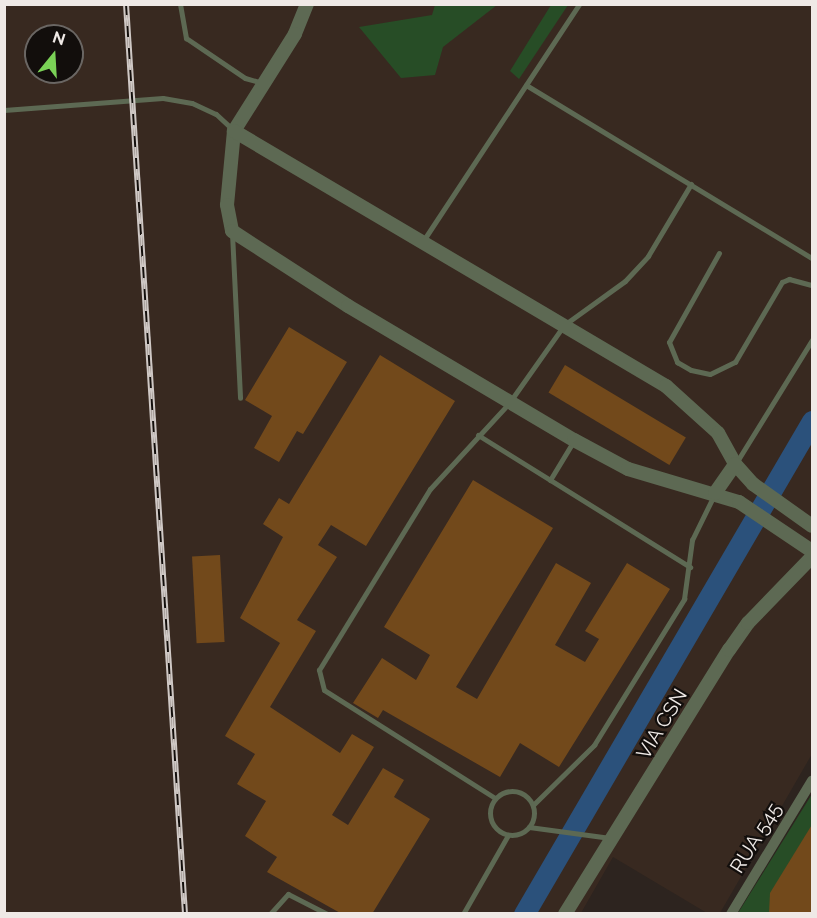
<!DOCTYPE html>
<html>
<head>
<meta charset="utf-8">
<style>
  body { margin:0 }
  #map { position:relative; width:817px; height:918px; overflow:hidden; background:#2d241f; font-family:Raleway,sans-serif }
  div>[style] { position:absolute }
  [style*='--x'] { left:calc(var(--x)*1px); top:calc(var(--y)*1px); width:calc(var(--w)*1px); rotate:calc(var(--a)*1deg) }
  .built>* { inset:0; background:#382920 }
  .green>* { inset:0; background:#274d26 }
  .river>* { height:21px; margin:-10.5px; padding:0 10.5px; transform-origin:10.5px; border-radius:10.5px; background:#2b517b }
  .building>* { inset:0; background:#72491b; transform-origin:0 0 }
  .service>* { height:5px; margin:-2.5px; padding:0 2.5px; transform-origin:2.5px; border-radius:2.5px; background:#5d6953 }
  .service>.ring { margin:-2.5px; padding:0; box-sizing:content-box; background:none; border:5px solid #5d6953; border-radius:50% }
  .minor>* { height:10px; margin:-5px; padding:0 5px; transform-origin:5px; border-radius:5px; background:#5d6953 }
  .tertiary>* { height:14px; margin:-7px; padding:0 7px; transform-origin:7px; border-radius:7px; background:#5d6953 }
  .rail>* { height:6px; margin-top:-3px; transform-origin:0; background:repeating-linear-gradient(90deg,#120e0c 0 11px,#cfc8c5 0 22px); box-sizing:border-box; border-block:2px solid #cfc8c5 }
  span { translate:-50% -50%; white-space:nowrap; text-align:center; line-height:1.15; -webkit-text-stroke:4.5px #120e0c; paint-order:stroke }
  .street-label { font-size:20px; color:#efe9e6 }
  .frame { position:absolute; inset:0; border:6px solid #efe9e6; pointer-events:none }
  .north { position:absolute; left:24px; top:24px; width:60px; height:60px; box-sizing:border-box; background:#120e0c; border:2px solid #6a6663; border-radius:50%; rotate:18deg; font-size:16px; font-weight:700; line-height:24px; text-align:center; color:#efe9e6 }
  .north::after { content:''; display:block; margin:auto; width:21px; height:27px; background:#7ad156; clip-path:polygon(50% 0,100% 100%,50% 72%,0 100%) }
</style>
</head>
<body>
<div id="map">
  <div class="built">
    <i style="clip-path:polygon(evenodd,5px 5px,812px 5px,812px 754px,720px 913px,707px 913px,613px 857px,581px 913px,5px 914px,5px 5px,36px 36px,72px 36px,72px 72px,36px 72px,36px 36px)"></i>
  </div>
  <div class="green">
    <i style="clip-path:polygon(435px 5px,497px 5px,443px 47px,435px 75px,401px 78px,359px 27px,432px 15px)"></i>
    <i style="clip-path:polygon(551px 5px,568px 5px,519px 79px,510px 71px)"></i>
    <i style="clip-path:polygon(812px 794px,812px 913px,738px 913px)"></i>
  </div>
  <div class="river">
    <i style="--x:524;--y:914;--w:571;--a:-59.71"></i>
  </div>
  <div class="building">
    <i style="clip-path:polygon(289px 327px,347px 362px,303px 434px,297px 431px,279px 462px,254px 448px,272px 416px,245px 400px)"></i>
    <i style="clip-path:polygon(380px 355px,455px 401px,366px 546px,331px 525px,318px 545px,337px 557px,297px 620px,316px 631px,270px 707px,340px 753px,352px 734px,374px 747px,332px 815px,348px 825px,383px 768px,404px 780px,394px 797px,430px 819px,372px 914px,342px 914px,267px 872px,277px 857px,245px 836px,266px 801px,237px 784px,255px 754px,225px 736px,280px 643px,240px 618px,283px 537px,263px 524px,279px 498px,289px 504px)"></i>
    <i style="left:565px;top:365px;width:141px;height:32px;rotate:31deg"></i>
    <i style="clip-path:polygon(473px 480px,553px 528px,456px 687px,477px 699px,556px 563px,591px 583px,555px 645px,585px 662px,599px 639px,585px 631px,627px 563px,670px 589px,559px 767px,520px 743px,500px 777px,383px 710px,378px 718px,353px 703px,382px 658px,416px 680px,430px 655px,384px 627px)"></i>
    <i style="left:220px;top:555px;width:87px;height:28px;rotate:87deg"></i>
    <i style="clip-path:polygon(813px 823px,813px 914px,769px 914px,770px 893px)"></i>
  </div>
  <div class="service">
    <i style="--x:180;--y:4;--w:35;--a:80"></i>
    <i style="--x:186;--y:38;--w:71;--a:34.1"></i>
    <i style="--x:245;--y:78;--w:18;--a:16"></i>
    <i style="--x:526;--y:85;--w:334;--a:31.2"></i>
    <i style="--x:4;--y:110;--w:159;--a:-4.3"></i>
    <i style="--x:163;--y:98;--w:29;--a:10"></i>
    <i style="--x:192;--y:103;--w:26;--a:25"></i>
    <i style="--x:216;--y:114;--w:23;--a:43"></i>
    <i style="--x:232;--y:233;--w:165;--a:87.2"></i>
    <i style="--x:423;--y:241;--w:284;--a:-56.6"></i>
    <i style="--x:719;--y:253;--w:102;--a:119.3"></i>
    <i style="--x:669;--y:342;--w:22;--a:68"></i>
    <i style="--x:677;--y:362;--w:16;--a:30"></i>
    <i style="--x:691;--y:370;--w:19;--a:12"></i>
    <i style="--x:710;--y:374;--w:28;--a:-26"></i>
    <i style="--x:735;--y:362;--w:93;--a:-59.6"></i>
    <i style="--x:782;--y:282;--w:8;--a:-23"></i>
    <i style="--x:789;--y:279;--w:24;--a:15"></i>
    <i style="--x:478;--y:435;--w:250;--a:31.9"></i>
    <i style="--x:736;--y:463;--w:145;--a:-58.3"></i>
    <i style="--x:550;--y:480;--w:44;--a:-58.8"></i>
    <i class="ring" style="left:490px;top:791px;width:39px;height:39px"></i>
    <i style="--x:495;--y:798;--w:202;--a:-147.7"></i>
    <i style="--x:324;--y:690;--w:21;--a:-104"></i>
    <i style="--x:319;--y:670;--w:212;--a:-58.5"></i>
    <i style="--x:430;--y:489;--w:117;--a:-47.4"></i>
    <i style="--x:509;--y:403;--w:95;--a:-54.8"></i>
    <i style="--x:564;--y:325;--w:75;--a:-35.8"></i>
    <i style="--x:625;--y:281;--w:34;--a:-47"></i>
    <i style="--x:648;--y:256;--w:84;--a:-59.2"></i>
    <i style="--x:533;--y:805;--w:86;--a:-44.5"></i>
    <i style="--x:594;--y:745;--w:172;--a:-58.3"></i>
    <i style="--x:684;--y:599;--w:60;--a:-82.3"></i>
    <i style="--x:692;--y:540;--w:50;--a:-63.9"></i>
    <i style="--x:529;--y:827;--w:82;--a:7.7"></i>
    <i style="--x:270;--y:914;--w:27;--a:-48"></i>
    <i style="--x:288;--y:894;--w:44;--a:27.1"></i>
    <i style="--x:463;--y:914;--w:91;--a:-60.3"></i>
  </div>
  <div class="minor">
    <i style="--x:731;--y:914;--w:156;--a:-58.7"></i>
  </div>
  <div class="tertiary">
    <i style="--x:307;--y:4;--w:32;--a:112"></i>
    <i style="--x:295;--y:34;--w:115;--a:122.2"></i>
    <i style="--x:234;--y:131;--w:74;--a:95.4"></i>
    <i style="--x:227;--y:205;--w:26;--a:79"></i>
    <i style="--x:232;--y:231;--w:138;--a:32.9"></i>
    <i style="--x:348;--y:306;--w:263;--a:30.7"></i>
    <i style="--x:574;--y:440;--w:61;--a:28.2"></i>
    <i style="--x:628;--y:469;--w:116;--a:16.6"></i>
    <i style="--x:739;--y:502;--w:88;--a:33.9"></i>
    <i style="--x:234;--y:131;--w:502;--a:30.55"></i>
    <i style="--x:666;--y:386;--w:70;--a:42.1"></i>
    <i style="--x:718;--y:433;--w:35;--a:61"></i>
    <i style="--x:735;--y:464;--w:27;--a:48"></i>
    <i style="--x:753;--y:484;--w:72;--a:35.4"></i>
    <i style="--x:715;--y:493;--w:35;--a:-55"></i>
    <i style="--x:565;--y:914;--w:311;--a:-58.2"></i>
    <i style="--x:729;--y:650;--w:33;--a:-55"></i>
    <i style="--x:748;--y:623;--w:92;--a:-45.9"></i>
  </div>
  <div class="rail">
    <i style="--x:126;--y:4;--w:912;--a:86.29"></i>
  </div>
  <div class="street-label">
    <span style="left:662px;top:724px;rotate:-59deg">VIA CSN</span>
    <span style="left:756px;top:838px;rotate:-58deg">RUA 545</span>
  </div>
  <div class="frame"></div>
  <div class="north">N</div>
</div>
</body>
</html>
